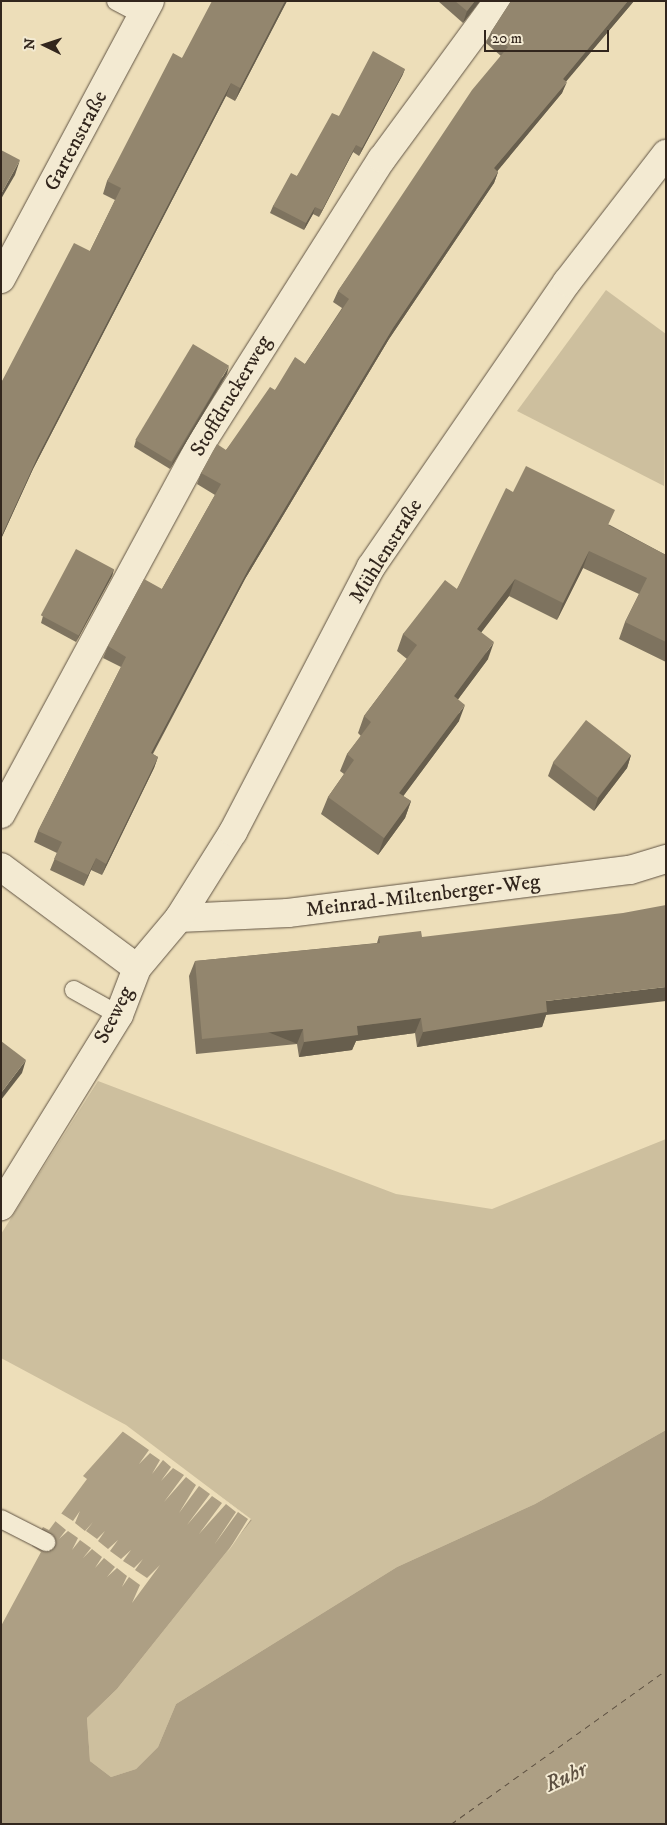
<!DOCTYPE html>
<html>
<head>
<meta charset="utf-8">
<style>
  body { margin:0 }
  #map { position:relative; width:667px; height:1825px; overflow:hidden; background:#eddeb9; font-family:"IM FELL DW Pica",serif }
  div>[style] { position:absolute }
  [style*='--x'] { left:calc(var(--x)*1px); top:calc(var(--y)*1px); width:calc(var(--w)*1px); rotate:calc(var(--a)*1deg) }
  .green>* { inset:0; background:#cdbf9e }
  .water>* { inset:0; background:#ad9f84 }
  .pier>* { inset:0; background:#eddeb9 }
  .ferry>* { height:1px; margin-top:-0.5px; transform-origin:0; background:repeating-linear-gradient(90deg,#5d5041 0 6px,transparent 0 11px) }
  .roads { filter:drop-shadow(0 0 1px #615444) drop-shadow(0 0 1px #615444) }
  .lane>* { height:18px; margin:-9px; padding:0 9px; transform-origin:9px; border-radius:9px; background:#f3ead2 }
  .street>* { height:28px; margin:-14px; padding:0 14px; transform-origin:14px; border-radius:14px; background:#f3ead2 }
  .wall>* { inset:0; background:#7e735f }
  .shaded-wall>* { inset:0; background:#675e4d; transform-origin:0 0 }
  .building>* { inset:0; background:#93866e; transform-origin:0 0 }
  span { translate:-50% -50%; white-space:nowrap; text-align:center; line-height:1.15; -webkit-text-stroke:4px #f3ead2; paint-order:stroke }
  .street-label { font-size:21px; color:#32261d }
  .water-label { font-size:22px; color:#5d5041; font-style:italic }
  .frame { position:absolute; inset:0; border:2px solid #32261d; pointer-events:none }
  .north { position:absolute; left:20px; top:20px; width:50px; height:50px; -webkit-text-stroke:4px #f3ead2; paint-order:stroke; rotate:274deg; font-size:14px; font-weight:700; line-height:20px; text-align:center; color:#32261d }
  .north::after { content:''; display:block; margin:auto; width:18px; height:22px; background:#32261d; clip-path:polygon(50% 0,100% 100%,50% 72%,0 100%) }
  .scale { position:absolute; left:484px; top:30px; width:125px; height:22px; box-sizing:border-box; border:2px solid #32261d; border-top:0; padding-left:6px; font-size:15px; line-height:18px; white-space:nowrap; color:#32261d; -webkit-text-stroke:4px #f3ead2; paint-order:stroke }
</style>
</head>
<body>
<div id="map">
  <div class="green">
    <i style="clip-path:polygon(606px 290px,666px 334px,664px 486px,517px 411px)"></i>
    <i style="clip-path:polygon(98px 1081px,396px 1194px,492px 1209px,666px 1139px,666px 1430px,535px 1504px,397px 1567px,176px 1704px,158px 1747px,136px 1769px,111px 1777px,90px 1761px,87px 1718px,117px 1689px,252px 1520px,126px 1425px,1px 1358px,1px 1234px)"></i>
  </div>
  <div class="water">
    <i style="clip-path:polygon(125px 1429px,252px 1520px,117px 1689px,87px 1718px,90px 1761px,111px 1777px,136px 1769px,158px 1747px,176px 1704px,397px 1567px,535px 1504px,666px 1430px,666px 1824px,1px 1824px,1px 1626px,41px 1552px,32px 1546px,43px 1527px,49px 1530px,87px 1479px,83px 1476px)"></i>
  </div>
  <div class="pier">
    <i style="clip-path:polygon(125px 1427px,251px 1519px,227px 1553px,248px 1519px,238px 1512px,214px 1545px,236px 1512px,226px 1504px,199px 1534px,222px 1503px,212px 1496px,187px 1525px,210px 1494px,199px 1486px,179px 1513px,196px 1485px,186px 1477px,164px 1502px,184px 1475px,173px 1468px,161px 1481px,171px 1467px,163px 1460px,152px 1474px,160px 1460px,150px 1453px,139px 1464px,149px 1450px,122px 1431px)"></i>
    <i style="clip-path:polygon(80px 1511px,75px 1523px,85px 1531px,93px 1522px,86px 1531px,97px 1539px,105px 1531px,98px 1541px,108px 1549px,118px 1540px,110px 1551px,121px 1559px,131px 1550px,123px 1561px,134px 1568px,143px 1559px,135px 1570px,147px 1578px,160px 1565px,132px 1603px,140px 1585px,129px 1577px,122px 1587px,127px 1576px,117px 1568px,107px 1577px,115px 1567px,104px 1558px,95px 1568px,102px 1557px,92px 1549px,83px 1558px,91px 1548px,80px 1540px,72px 1550px,78px 1538px,68px 1531px,59px 1539px,66px 1530px,54px 1520px,59px 1512px,73px 1521px)"></i>
  </div>
  <div class="ferry">
    <i style="--x:451;--y:1824;--w:264;--a:-35.6"></i>
  </div>
  <div class="roads">
    <div class="lane">
      <i style="--x:116;--y:1;--w:30;--a:28"></i>
      <i style="--x:74;--y:990;--w:51;--a:29.1"></i>
      <i style="--x:1;--y:1519;--w:51;--a:27.1"></i>
    </div>
    <div class="street">
      <i style="--x:1;--y:279;--w:315;--a:-61.8"></i>
      <i style="--x:1;--y:814;--w:426;--a:-61.6"></i>
      <i style="--x:204;--y:439;--w:332;--a:-57.6"></i>
      <i style="--x:382;--y:159;--w:196;--a:-53.7"></i>
      <i style="--x:1;--y:867;--w:169;--a:36.6"></i>
      <i style="--x:137;--y:968;--w:50;--a:111"></i>
      <i style="--x:119;--y:1015;--w:225;--a:121.7"></i>
      <i style="--x:179;--y:918;--w:109;--a:-2.6"></i>
      <i style="--x:288;--y:913;--w:345;--a:-7.2"></i>
      <i style="--x:630;--y:870;--w:38;--a:-17"></i>
      <i style="--x:137;--y:968;--w:65;--a:-50"></i>
      <i style="--x:179;--y:918;--w:102;--a:-57.9"></i>
      <i style="--x:233;--y:832;--w:299;--a:-62.5"></i>
      <i style="--x:371;--y:567;--w:346;--a:-55.5"></i>
      <i style="--x:567;--y:282;--w:162;--a:-52.3"></i>
    </div>
  </div>
  <div class="wall">
    <i style="clip-path:polygon(287px 1px,235px 101px,226px 96px,33px 469px,1px 539px,1px 383px,90px 251px,115px 200px,103px 194px,107px 181px,182px 58px)"></i>
    <i style="clip-path:polygon(438px 1px,480px 1px,463px 23px)"></i>
    <i style="clip-path:polygon(511px 1px,634px 1px,566px 81px,562px 93px,497px 171px,498px 172px,494px 183px,389px 339px,245px 579px,153px 754px,158px 757px,154px 768px,102px 875px,91px 870px,84px 886px,50px 870px,57px 853px,34px 842px,38px 831px,121px 667px,103px 658px,108px 646px,162px 589px,215px 495px,197px 484px,201px 473px,226px 450px,275px 390px,305px 364px,342px 308px,333px 302px,338px 291px,501px 56px,486px 43px,491px 32px)"></i>
    <i style="clip-path:polygon(405px 69px,402px 76px,359px 156px,353px 152px,319px 217px,313px 214px,304px 230px,270px 213px,273px 206px,297px 176px,339px 116px)"></i>
    <i style="clip-path:polygon(227px 374px,170px 469px,134px 447px,136px 440px)"></i>
    <i style="clip-path:polygon(513px 492px,610px 525px,666px 555px,666px 662px,619px 639px,625px 622px,639px 594px,583px 568px,557px 620px,509px 596px,481px 632px,488px 659px,458px 699px,459px 721px,403px 796px,411px 801px,405px 818px,378px 855px,321px 814px,328px 797px,344px 774px,340px 771px,347px 754px,361px 736px,358px 733px,364px 716px,407px 659px,397px 651px,403px 634px,457px 589px)"></i>
    <i style="clip-path:polygon(114px 569px,112px 576px,76px 642px,41px 623px,43px 616px)"></i>
    <i style="clip-path:polygon(631px 755px,627px 768px,594px 811px,548px 776px,553px 763px)"></i>
    <i style="clip-path:polygon(379px 936px,422px 937px,546px 1015px,542px 1027px,417px 1047px,415px 1033px,356px 1041px,352px 1050px,299px 1057px,297px 1044px,196px 1054px,189px 976px,195px 961px,377px 943px)"></i>
  </div>
  <div class="shaded-wall">
    <i style="clip-path:polygon(285px 1px,287px 1px,235px 101px,240px 88px)"></i>
    <i style="clip-path:polygon(475px 1px,480px 1px,463px 23px,467px 11px)"></i>
    <i style="clip-path:polygon(628px 1px,634px 1px,559px 90px,563px 79px)"></i>
    <i style="clip-path:polygon(405px 69px,402px 76px,359px 156px,362px 148px)"></i>
    <i style="clip-path:polygon(567px 82px,562px 93px,490px 180px,494px 168px)"></i>
    <i style="clip-path:polygon(231px 83px,226px 96px,33px 469px,1px 539px,1px 537px,38px 456px)"></i>
    <i style="clip-path:polygon(356px 145px,353px 152px,319px 217px,322px 210px)"></i>
    <i style="clip-path:polygon(20px 160px,15px 175px,1px 199px,1px 194px)"></i>
    <i style="clip-path:polygon(498px 172px,494px 183px,389px 339px,245px 579px,147px 764px,151px 753px,249px 568px,393px 328px)"></i>
    <i style="clip-path:polygon(315px 207px,313px 214px,304px 230px,306px 223px)"></i>
    <i style="clip-path:polygon(229px 366px,227px 374px,170px 469px,173px 462px)"></i>
    <i style="clip-path:polygon(589px 551px,583px 568px,557px 620px,563px 603px)"></i>
    <i style="clip-path:polygon(114px 569px,112px 576px,76px 642px,79px 635px)"></i>
    <i style="clip-path:polygon(515px 579px,509px 596px,471px 646px,477px 629px)"></i>
    <i style="clip-path:polygon(494px 642px,488px 659px,448px 713px,454px 696px)"></i>
    <i style="clip-path:polygon(465px 705px,459px 721px,393px 810px,399px 793px)"></i>
    <i style="clip-path:polygon(631px 755px,627px 768px,594px 811px,598px 798px)"></i>
    <i style="clip-path:polygon(158px 757px,154px 768px,102px 875px,106px 864px)"></i>
    <i style="clip-path:polygon(411px 801px,405px 818px,378px 855px,384px 838px)"></i>
    <i style="clip-path:polygon(96px 858px,91px 870px,84px 886px,88px 875px)"></i>
    <i style="clip-path:polygon(666px 987px,666px 1001px,546px 1015px,542px 1027px,417px 1047px,423px 1032px,546px 1001px)"></i>
    <i style="clip-path:polygon(421px 1018px,415px 1033px,356px 1041px,352px 1050px,299px 1057px,304px 1042px,357px 1026px)"></i>
    <i style="left:303px;top:1029px;width:16px;height:101px;rotate:112deg"></i>
    <i style="clip-path:polygon(26px 1060px,22px 1073px,1px 1100px,1px 1093px)"></i>
  </div>
  <div class="building">
    <i style="clip-path:polygon(212px 1px,285px 1px,240px 88px,231px 83px,38px 456px,1px 537px,1px 383px,74px 243px,90px 251px,121px 188px,107px 181px,173px 53px,182px 58px)"></i>
    <i style="clip-path:polygon(455px 1px,475px 1px,467px 11px)"></i>
    <i style="clip-path:polygon(511px 1px,628px 1px,563px 79px,567px 82px,494px 168px,498px 172px,393px 328px,249px 568px,151px 753px,158px 757px,106px 864px,96px 858px,88px 875px,54px 859px,62px 842px,38px 831px,126px 657px,108px 646px,144px 579px,162px 589px,221px 484px,201px 473px,217px 444px,226px 450px,270px 387px,275px 390px,295px 357px,305px 364px,349px 299px,338px 291px,472px 90px,508px 47px,491px 32px)"></i>
    <i style="clip-path:polygon(373px 51px,405px 69px,362px 148px,356px 145px,322px 210px,315px 207px,306px 223px,273px 206px,291px 173px,297px 176px,332px 113px,339px 116px)"></i>
    <i style="clip-path:polygon(1px 150px,20px 160px,1px 194px)"></i>
    <i style="left:193px;top:344px;width:42px;height:112px;rotate:31deg"></i>
    <i style="clip-path:polygon(526px 466px,615px 510px,608px 525px,666px 555px,666px 642px,625px 622px,647px 578px,589px 551px,563px 603px,515px 579px,477px 629px,494px 642px,454px 696px,465px 705px,399px 793px,411px 801px,384px 838px,328px 797px,354px 760px,347px 754px,371px 722px,364px 716px,417px 645px,403px 634px,445px 580px,457px 589px,506px 488px,513px 492px)"></i>
    <i style="left:76px;top:549px;width:43px;height:75px;rotate:28deg"></i>
    <i style="left:586px;top:720px;width:57px;height:54px;rotate:38deg"></i>
    <i style="clip-path:polygon(666px 905px,666px 987px,546px 1001px,547px 1012px,423px 1032px,421px 1018px,357px 1026px,358px 1035px,304px 1042px,303px 1029px,202px 1039px,195px 961px,380px 943px,379px 936px,421px 931px,422px 937px,623px 913px)"></i>
    <i style="clip-path:polygon(1px 1041px,26px 1060px,1px 1093px)"></i>
  </div>
  <div class="street-label">
    <span style="left:76px;top:141px;rotate:-62deg">Gartenstraße</span>
    <span style="left:231px;top:396px;rotate:-59deg">Stoffdruckerweg</span>
    <span style="left:386px;top:551px;rotate:-58deg">Mühlenstraße</span>
    <span style="left:423px;top:896px;rotate:-7deg">Meinrad-Miltenberger-Weg</span>
    <span style="left:114px;top:1015px;rotate:-63deg">Seeweg</span>
  </div>
  <div class="water-label">
    <span style="left:566px;top:1777px;rotate:-25deg">Ruhr</span>
  </div>
  <div class="frame"></div>
  <div class="north">N</div>
  <div class="scale">20 m</div>
</div>
</body>
</html>
